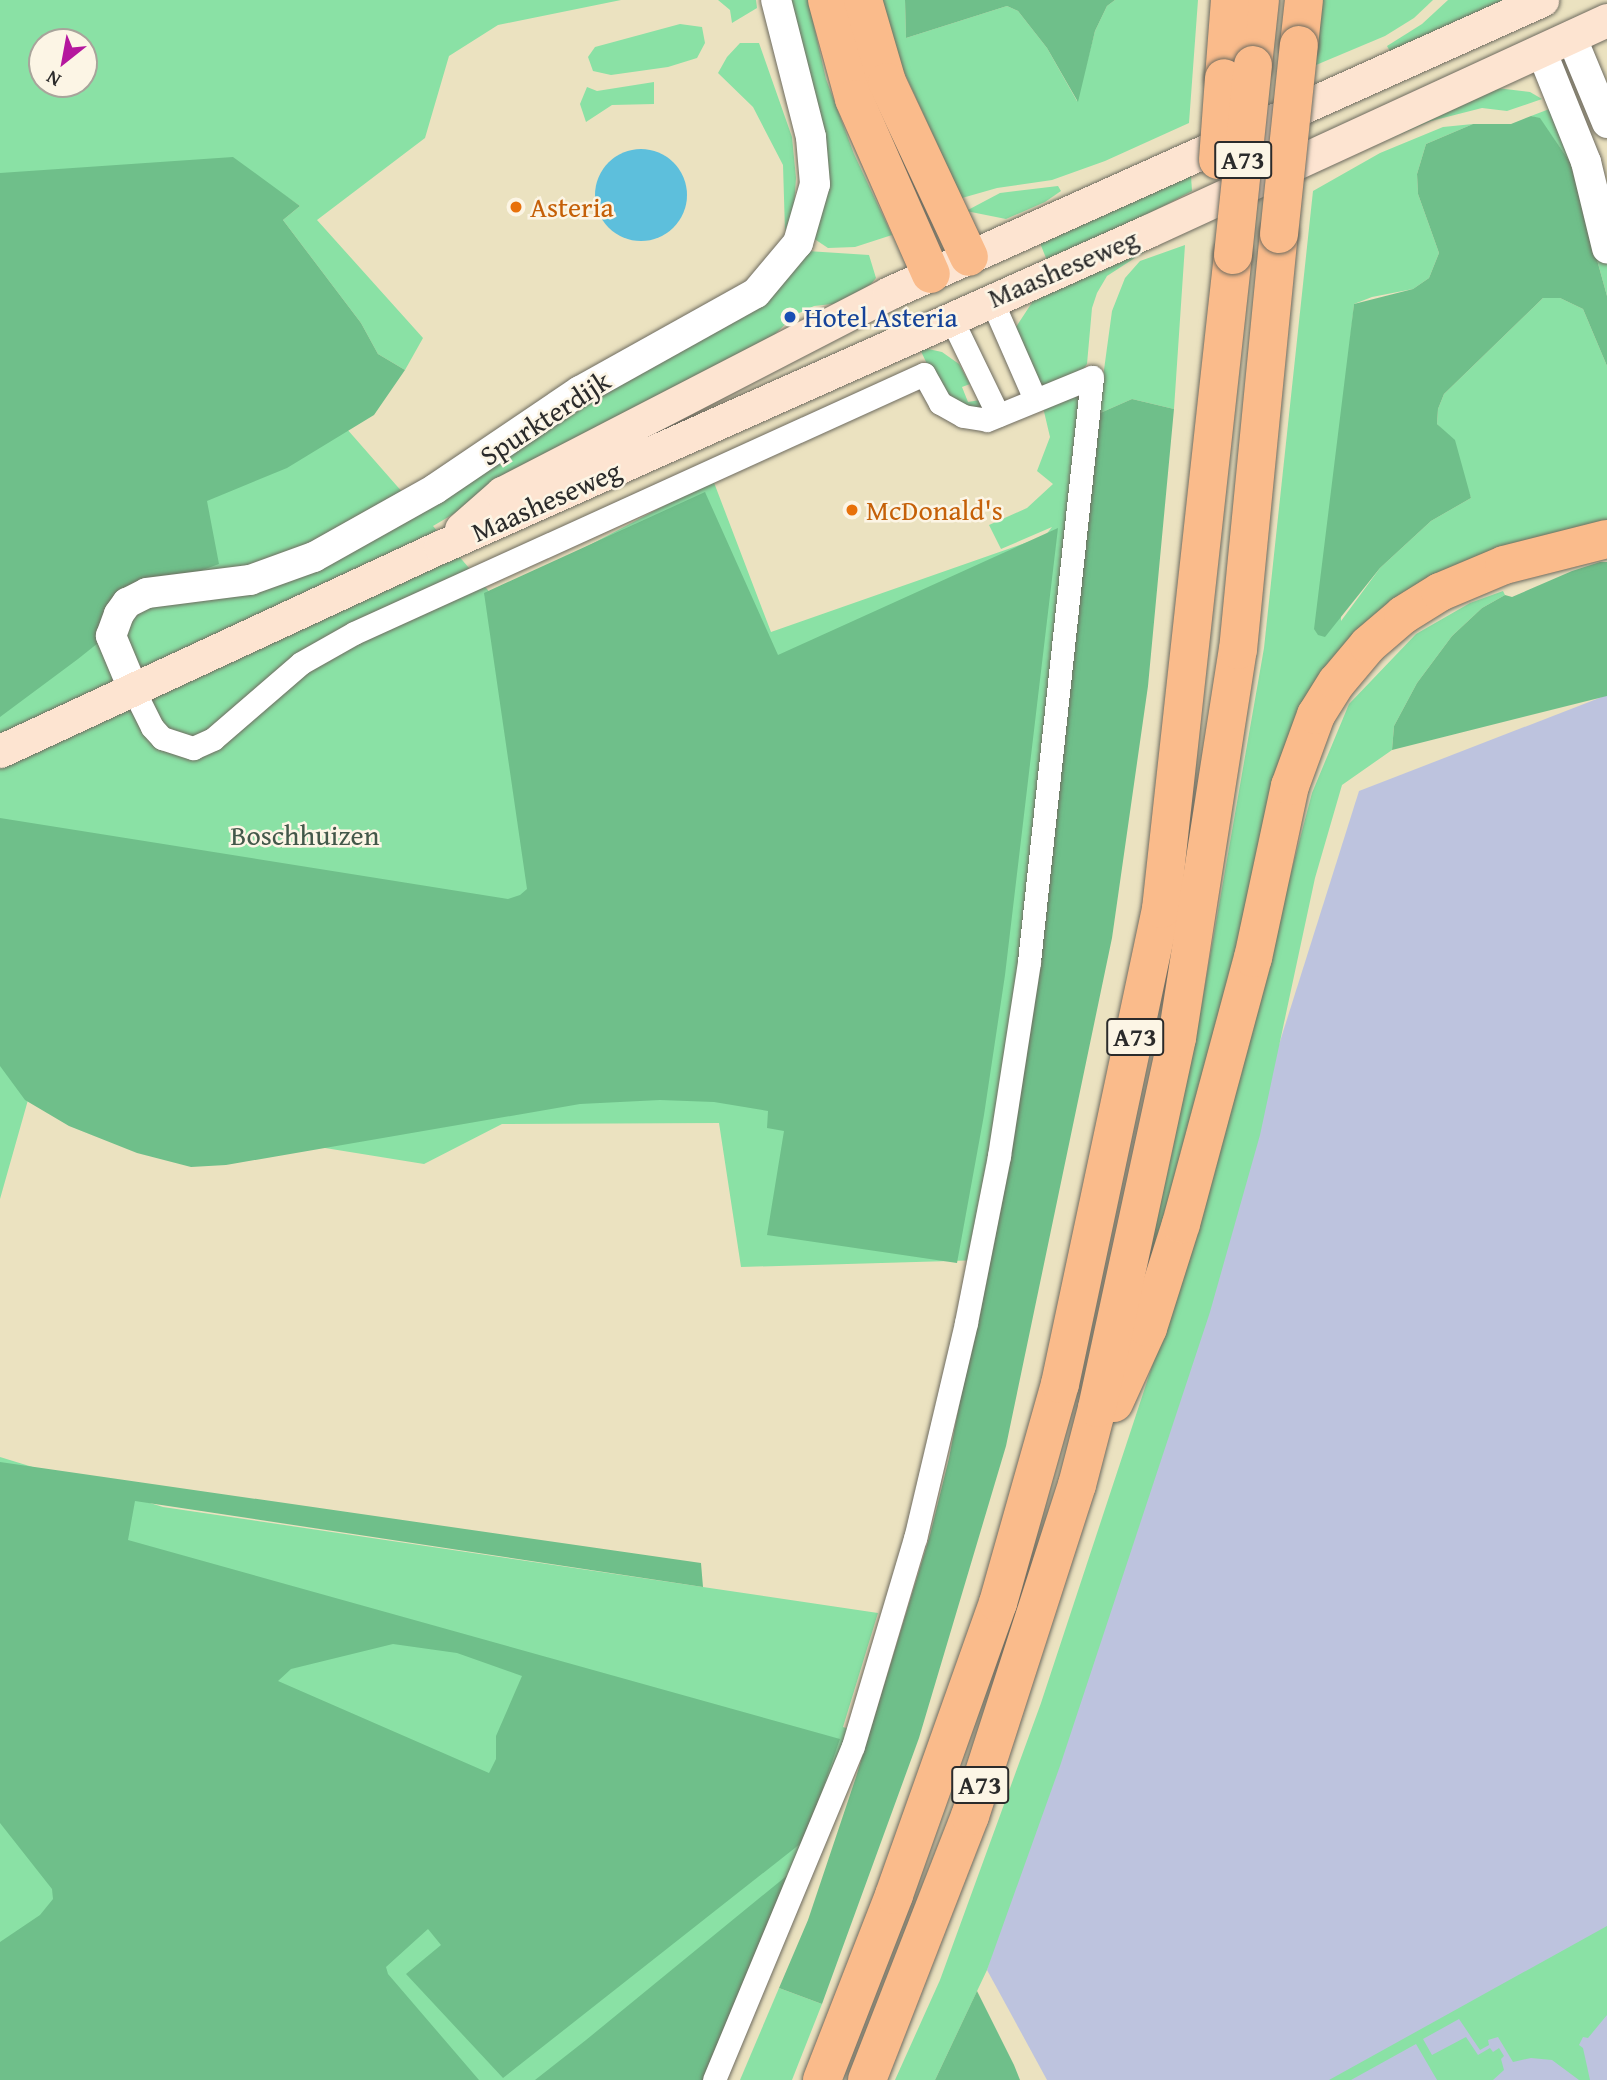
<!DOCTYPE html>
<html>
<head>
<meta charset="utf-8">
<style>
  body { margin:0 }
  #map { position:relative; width:1607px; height:2080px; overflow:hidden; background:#ebe2c0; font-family:"Gentium Book Plus",serif }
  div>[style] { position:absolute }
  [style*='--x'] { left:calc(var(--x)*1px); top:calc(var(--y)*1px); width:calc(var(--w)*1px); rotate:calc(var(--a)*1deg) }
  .industrial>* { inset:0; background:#bdc3de }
  .green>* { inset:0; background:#8ae1a5 }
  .forest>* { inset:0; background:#6fbf8a }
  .water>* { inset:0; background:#5dbfdc }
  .round { border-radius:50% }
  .roads { filter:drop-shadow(0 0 2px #6e6b5f) drop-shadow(0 0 2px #6e6b5f) }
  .minor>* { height:23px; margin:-11.5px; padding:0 11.5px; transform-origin:11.5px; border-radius:11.5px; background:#fff }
  .tertiary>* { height:30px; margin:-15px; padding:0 15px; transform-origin:15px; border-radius:15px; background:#fff }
  .secondary>* { height:33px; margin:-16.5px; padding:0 16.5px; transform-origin:16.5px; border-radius:16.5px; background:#fde4d1 }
  .motorway>* { height:38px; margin:-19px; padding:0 19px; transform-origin:19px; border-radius:19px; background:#fabb8b }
  .bridges { filter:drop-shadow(0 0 2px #6e6b5f) drop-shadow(0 0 2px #6e6b5f) }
  .motorway-bridge>* { height:38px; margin:-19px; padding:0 19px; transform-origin:19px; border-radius:19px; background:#fabb8b }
  .dots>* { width:19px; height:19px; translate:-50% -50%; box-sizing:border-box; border:4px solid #fcf5e5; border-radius:50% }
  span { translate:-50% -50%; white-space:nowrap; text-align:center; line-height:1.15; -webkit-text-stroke:5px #fcf5e5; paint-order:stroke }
  .shield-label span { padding:2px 5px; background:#fcf5e5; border:2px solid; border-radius:5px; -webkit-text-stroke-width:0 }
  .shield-label { font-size:26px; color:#2b2b2b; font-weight:700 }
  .food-label { font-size:28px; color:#c56008 }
  .left { translate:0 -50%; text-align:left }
  .street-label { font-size:28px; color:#2b2b2b }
  .transit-label { font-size:28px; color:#164399 }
  .park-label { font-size:28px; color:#43584a }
  .north { position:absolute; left:28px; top:28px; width:70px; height:70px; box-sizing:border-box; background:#fcf5e5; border:2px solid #a8a49b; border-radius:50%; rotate:211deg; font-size:19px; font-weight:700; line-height:28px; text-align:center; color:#2b2b2b }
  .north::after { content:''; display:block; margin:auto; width:24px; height:32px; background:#b5179e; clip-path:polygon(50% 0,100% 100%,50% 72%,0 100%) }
</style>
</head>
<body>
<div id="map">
  <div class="industrial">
    <i style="clip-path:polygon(1607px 695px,1607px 2080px,1047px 2080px,987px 1970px,1359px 791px)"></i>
  </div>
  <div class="green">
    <i style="clip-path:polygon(evenodd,0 0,621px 0,498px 25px,449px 56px,425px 138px,317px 220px,423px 338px,405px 370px,378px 354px,361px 323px,283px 220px,300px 206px,261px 179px,332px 412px,418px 510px,682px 347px,807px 251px,869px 255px,876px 278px,871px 284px,841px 303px,814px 306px,795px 315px,774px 335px,573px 444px,433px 526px,493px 596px,713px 480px,771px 632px,1045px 536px,1052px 527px,1001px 549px,989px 525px,1027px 508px,1053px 484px,1037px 471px,1050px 437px,1042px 403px,1073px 393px,1079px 396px,1018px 1259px,741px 1267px,719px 1123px,502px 1124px,424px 1164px,28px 1100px,0 1199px,0 0,42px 42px,84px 42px,84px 84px,42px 84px,42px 42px)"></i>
    <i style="clip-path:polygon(718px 0,756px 0,757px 8px,732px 23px,730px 10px)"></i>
    <i style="clip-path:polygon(786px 0,808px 0,826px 79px,854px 154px,892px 235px,855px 247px,828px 248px,813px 238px)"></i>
    <i style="clip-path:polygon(881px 0,905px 0,906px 38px,1007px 6px,1018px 11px,1047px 48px,1077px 101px,1095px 31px,1107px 6px,1115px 0,1198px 0,1189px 123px,1105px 161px,1052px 180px,997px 188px,962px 198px,901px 65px)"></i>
    <i style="clip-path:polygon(1321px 0,1433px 0,1414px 18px,1385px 36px,1316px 65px)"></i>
    <i style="clip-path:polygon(1448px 0,1525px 0,1391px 53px,1387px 46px,1422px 24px)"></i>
    <i style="clip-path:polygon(680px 24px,702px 27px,705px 43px,697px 58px,668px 67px,611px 75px,593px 71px,588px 57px,595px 47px)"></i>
    <i style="clip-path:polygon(740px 43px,759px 43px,792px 137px,796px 178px,794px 207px,785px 231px,783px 165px,753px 107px,718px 73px,727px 57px)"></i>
    <i style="clip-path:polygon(654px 82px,654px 104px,612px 105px,586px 122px,580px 104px,587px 87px,597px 91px)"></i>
    <i style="clip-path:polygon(1497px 88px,1530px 92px,1542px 99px,1507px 111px,1482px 108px,1431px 121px,1318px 170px)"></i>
    <i style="clip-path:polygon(1552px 108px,1607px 243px,1607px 296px,1570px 162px,1540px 119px,1531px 116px)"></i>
    <i style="clip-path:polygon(1473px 124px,1426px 144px,1417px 174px,1418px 194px,1439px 253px,1429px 278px,1413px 289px,1372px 297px,1354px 304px,1344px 400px,1341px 621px,1380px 568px,1431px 521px,1471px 498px,1447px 435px,1437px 424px,1438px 409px,1444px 394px,1543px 298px,1560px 298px,1583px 309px,1607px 366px,1607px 533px,1347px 653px,1123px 1369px,1172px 1152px,1201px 1008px,1264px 648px,1313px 191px,1380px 153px,1443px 127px)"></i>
    <i style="clip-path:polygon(1191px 176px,1192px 191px,1088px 246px,1048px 263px,1040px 243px)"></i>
    <i style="clip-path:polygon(1058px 186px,1061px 191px,1045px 202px,1006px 219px,966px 211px,1000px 193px)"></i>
    <i style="clip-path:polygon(1161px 241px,1107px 276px,1097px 293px,1092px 308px,1087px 364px,1079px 375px,1038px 391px,1018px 341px,1016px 327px,1033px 301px)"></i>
    <i style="clip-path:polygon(1185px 245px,1174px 409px,1132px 399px,1098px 414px,1112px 311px,1125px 278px,1140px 261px)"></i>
    <i style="clip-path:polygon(919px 347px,942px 352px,959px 364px,970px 384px,962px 387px,968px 402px,980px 400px,984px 413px,954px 403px,934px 379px)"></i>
    <i style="clip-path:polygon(1503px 591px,1505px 595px,1482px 608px,1452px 636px,1417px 683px,1394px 726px,1392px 750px,1342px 785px,1315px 878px,1260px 1135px,1210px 1312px,1060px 1766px,987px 1970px,935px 2080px,895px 2080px,940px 1980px,1041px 1703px,1197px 1230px,1312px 793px,1349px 704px,1416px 634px,1470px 603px)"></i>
    <i style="clip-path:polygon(0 1457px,163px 1507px,878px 1613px,843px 1727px,867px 1735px,720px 2080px,0 2080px)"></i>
    <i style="clip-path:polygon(1607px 1926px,1607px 2015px,1588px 2038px,1583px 2037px,1579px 2045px,1583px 2048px,1590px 2080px,1579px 2080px,1552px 2060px,1531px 2058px,1513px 2062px,1498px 2037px,1488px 2040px,1489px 2045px,1480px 2050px,1459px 2019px,1423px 2039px,1432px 2055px,1466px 2037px,1478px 2055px,1490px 2048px,1493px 2052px,1499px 2048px,1504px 2056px,1501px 2059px,1504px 2070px,1493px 2080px,1437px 2080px,1416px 2044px,1351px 2080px,1329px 2080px)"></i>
    <i style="clip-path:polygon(779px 1988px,822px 2004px,792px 2080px,740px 2080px)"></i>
  </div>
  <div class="forest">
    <i style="clip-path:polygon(905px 0,1115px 0,1107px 6px,1095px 31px,1078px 102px,1047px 48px,1018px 11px,1007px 6px,906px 38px)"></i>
    <i style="clip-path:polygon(1531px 116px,1540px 118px,1570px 162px,1607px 296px,1607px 366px,1583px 309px,1560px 298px,1543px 298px,1444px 394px,1438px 409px,1437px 424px,1455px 440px,1471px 498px,1431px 521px,1380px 568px,1325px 637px,1318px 635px,1314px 629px,1354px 304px,1413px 289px,1429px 278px,1439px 253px,1418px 194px,1417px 174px,1426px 144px,1473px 124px,1511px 124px)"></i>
    <i style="clip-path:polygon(233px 157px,300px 206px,283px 220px,361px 323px,378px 354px,405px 370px,374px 415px,287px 468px,207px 501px,219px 564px,178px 579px,78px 659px,0 717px,0 173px)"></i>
    <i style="clip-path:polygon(1132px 399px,1174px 409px,1148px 686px,1112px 938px,1006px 1446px,919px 1738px,822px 2004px,779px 1988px,808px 1920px,856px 1777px,930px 1535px,949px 1458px,987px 1258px,1098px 414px)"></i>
    <i style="clip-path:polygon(705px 492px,778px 655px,1058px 528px,1005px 975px,984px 1115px,957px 1263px,767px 1235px,784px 1131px,767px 1128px,768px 1111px,714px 1102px,660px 1100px,580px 1104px,226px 1165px,191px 1167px,137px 1153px,69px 1126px,25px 1100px,0 1066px,0 818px,508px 899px,520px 895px,527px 889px,484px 593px)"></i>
    <i style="clip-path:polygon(1600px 562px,1607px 562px,1607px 696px,1392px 750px,1394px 726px,1417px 683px,1452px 636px,1482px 608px,1505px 595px,1512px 597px,1572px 571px)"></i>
    <i style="clip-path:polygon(evenodd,0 1462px,701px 1563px,703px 1587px,135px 1501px,128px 1540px,840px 1739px,805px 1840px,503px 2078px,406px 1974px,441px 1945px,428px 1929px,386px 1967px,388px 1974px,479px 2080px,0 2080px,0 1942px,40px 1915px,53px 1899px,52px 1889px,0 1823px,0 1462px,393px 1644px,457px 1653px,522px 1676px,496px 1736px,496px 1759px,489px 1773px,278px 1681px,291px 1669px,393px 1644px)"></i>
    <i style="clip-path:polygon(795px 1869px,711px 2080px,535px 2080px,586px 2040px)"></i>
    <i style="clip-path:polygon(977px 1991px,1014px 2065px,1020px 2080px,935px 2080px)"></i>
  </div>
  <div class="water">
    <i class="round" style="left:595px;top:149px;width:92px;height:92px"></i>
  </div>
  <div class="roads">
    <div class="minor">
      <i style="--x:991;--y:299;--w:109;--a:66.3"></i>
      <i style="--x:951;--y:318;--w:108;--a:64.1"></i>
      <i style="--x:134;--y:691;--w:40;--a:63.4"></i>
      <i style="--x:152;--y:727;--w:15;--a:48"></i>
      <i style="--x:162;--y:738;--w:33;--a:18"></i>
      <i style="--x:193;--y:748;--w:22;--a:-24"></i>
      <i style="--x:213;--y:739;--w:116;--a:-40.8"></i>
      <i style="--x:301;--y:663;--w:61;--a:-29.5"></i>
      <i style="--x:354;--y:633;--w:626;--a:-24.44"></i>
      <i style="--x:924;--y:374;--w:33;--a:61"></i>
      <i style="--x:940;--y:403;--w:26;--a:29"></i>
      <i style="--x:963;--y:416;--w:24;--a:9"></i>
      <i style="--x:987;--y:420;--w:113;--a:-22.3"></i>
      <i style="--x:1092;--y:377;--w:588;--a:96.15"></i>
      <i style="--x:1029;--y:962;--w:196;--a:98.8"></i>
      <i style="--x:999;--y:1156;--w:170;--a:101.2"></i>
      <i style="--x:966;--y:1323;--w:221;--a:103.3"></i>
      <i style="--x:915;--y:1538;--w:217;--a:106.6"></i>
      <i style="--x:853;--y:1746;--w:362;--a:112.6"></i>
    </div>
    <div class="tertiary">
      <i style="--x:1571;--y:36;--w:94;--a:67.5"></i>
      <i style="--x:1541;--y:50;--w:121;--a:68.1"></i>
      <i style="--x:1586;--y:162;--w:89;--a:76.3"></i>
      <i style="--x:134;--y:691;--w:60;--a:-112.7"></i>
      <i style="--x:111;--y:636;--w:23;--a:-70"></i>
      <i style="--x:119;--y:614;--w:14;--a:-54"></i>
      <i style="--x:127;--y:603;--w:22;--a:-27"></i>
      <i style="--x:147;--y:593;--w:104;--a:-7.2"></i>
      <i style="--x:250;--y:580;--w:68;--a:-19.8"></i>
      <i style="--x:314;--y:557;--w:139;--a:-29.3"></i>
      <i style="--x:435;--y:489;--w:175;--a:-34.1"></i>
      <i style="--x:580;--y:391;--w:201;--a:-29.1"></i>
      <i style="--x:756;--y:293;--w:65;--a:-50"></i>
      <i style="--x:798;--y:243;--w:61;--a:-73.9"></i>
      <i style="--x:815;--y:184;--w:47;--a:-94.9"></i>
      <i style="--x:811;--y:137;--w:141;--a:-104.3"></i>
    </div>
    <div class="secondary">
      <i style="--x:461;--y:529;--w:55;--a:-41.3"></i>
      <i style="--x:502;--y:493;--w:436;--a:-27.3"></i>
      <i style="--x:889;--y:293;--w:716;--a:-24.17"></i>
      <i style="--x:0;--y:751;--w:485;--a:-24.9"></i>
      <i style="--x:440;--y:547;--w:775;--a:-24.05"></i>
      <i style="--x:1148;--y:231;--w:505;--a:-24.69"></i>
    </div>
    <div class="motorway">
      <i style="--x:827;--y:0;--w:103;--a:74.7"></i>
      <i style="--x:854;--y:99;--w:191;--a:66.3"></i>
      <i style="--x:863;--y:0;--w:85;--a:73.7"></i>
      <i style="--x:887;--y:82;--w:193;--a:64.9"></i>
      <i style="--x:1299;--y:45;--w:45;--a:-83.7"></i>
      <i style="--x:1253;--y:65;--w:65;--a:-83.9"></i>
      <i style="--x:1224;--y:78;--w:78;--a:-85.6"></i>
      <i style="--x:1114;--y:1403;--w:82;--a:-65.6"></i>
      <i style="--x:1148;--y:1328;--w:109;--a:-72.4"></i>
      <i style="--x:1181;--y:1224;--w:276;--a:-74.9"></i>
      <i style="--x:1253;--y:958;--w:176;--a:-77.9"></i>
      <i style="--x:1290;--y:786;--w:76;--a:-69.9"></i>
      <i style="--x:1316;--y:715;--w:39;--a:-58"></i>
      <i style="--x:1337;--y:682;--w:48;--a:-50"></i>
      <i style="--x:1368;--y:645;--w:46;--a:-40.6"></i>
      <i style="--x:1403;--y:615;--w:44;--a:-31.9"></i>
      <i style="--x:1440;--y:592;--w:69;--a:-22.9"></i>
      <i style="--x:1504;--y:565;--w:106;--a:-14.2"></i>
      <i style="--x:822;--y:2080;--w:199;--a:-68.7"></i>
      <i style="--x:894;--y:1895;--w:310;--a:-70.4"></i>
      <i style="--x:998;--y:1603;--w:228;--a:-74.2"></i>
      <i style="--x:1060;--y:1384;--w:486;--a:-78"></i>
      <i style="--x:1161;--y:909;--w:658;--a:-83.72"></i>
      <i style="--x:867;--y:2080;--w:283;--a:-68.7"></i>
      <i style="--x:970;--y:1816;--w:348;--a:-72.1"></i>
      <i style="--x:1077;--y:1485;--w:80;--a:-75.4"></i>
      <i style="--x:1097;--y:1408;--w:379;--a:-77.8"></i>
      <i style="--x:1177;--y:1038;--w:393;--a:-81.1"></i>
      <i style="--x:1238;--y:650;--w:418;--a:-84.4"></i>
    </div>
  </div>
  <div class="bridges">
    <div class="motorway-bridge">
      <i style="--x:1218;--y:160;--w:82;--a:-85.8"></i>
      <i style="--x:1279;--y:234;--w:190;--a:-84"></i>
      <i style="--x:1233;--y:255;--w:191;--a:-84"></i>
    </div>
  </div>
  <div class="dots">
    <i style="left:516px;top:207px;background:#e8710a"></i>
    <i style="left:790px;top:317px;background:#1a4fb4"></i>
    <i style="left:852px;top:510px;background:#e8710a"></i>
  </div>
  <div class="shield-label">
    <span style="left:1243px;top:160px">A73</span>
    <span style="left:1135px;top:1037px">A73</span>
    <span style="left:980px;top:1785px">A73</span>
  </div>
  <div class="food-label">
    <span class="left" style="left:530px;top:207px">Asteria</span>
    <span class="left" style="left:866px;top:510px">McDonald's</span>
  </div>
  <div class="street-label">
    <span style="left:1063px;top:268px;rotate:-23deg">Maasheseweg</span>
    <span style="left:545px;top:418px;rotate:-33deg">Spurkterdijk</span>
    <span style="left:546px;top:501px;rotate:-24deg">Maasheseweg</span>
  </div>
  <div class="transit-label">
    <span class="left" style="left:804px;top:317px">Hotel Asteria</span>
  </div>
  <div class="park-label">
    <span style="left:305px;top:835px">Boschhuizen</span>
  </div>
  <div class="north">N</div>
</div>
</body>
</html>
